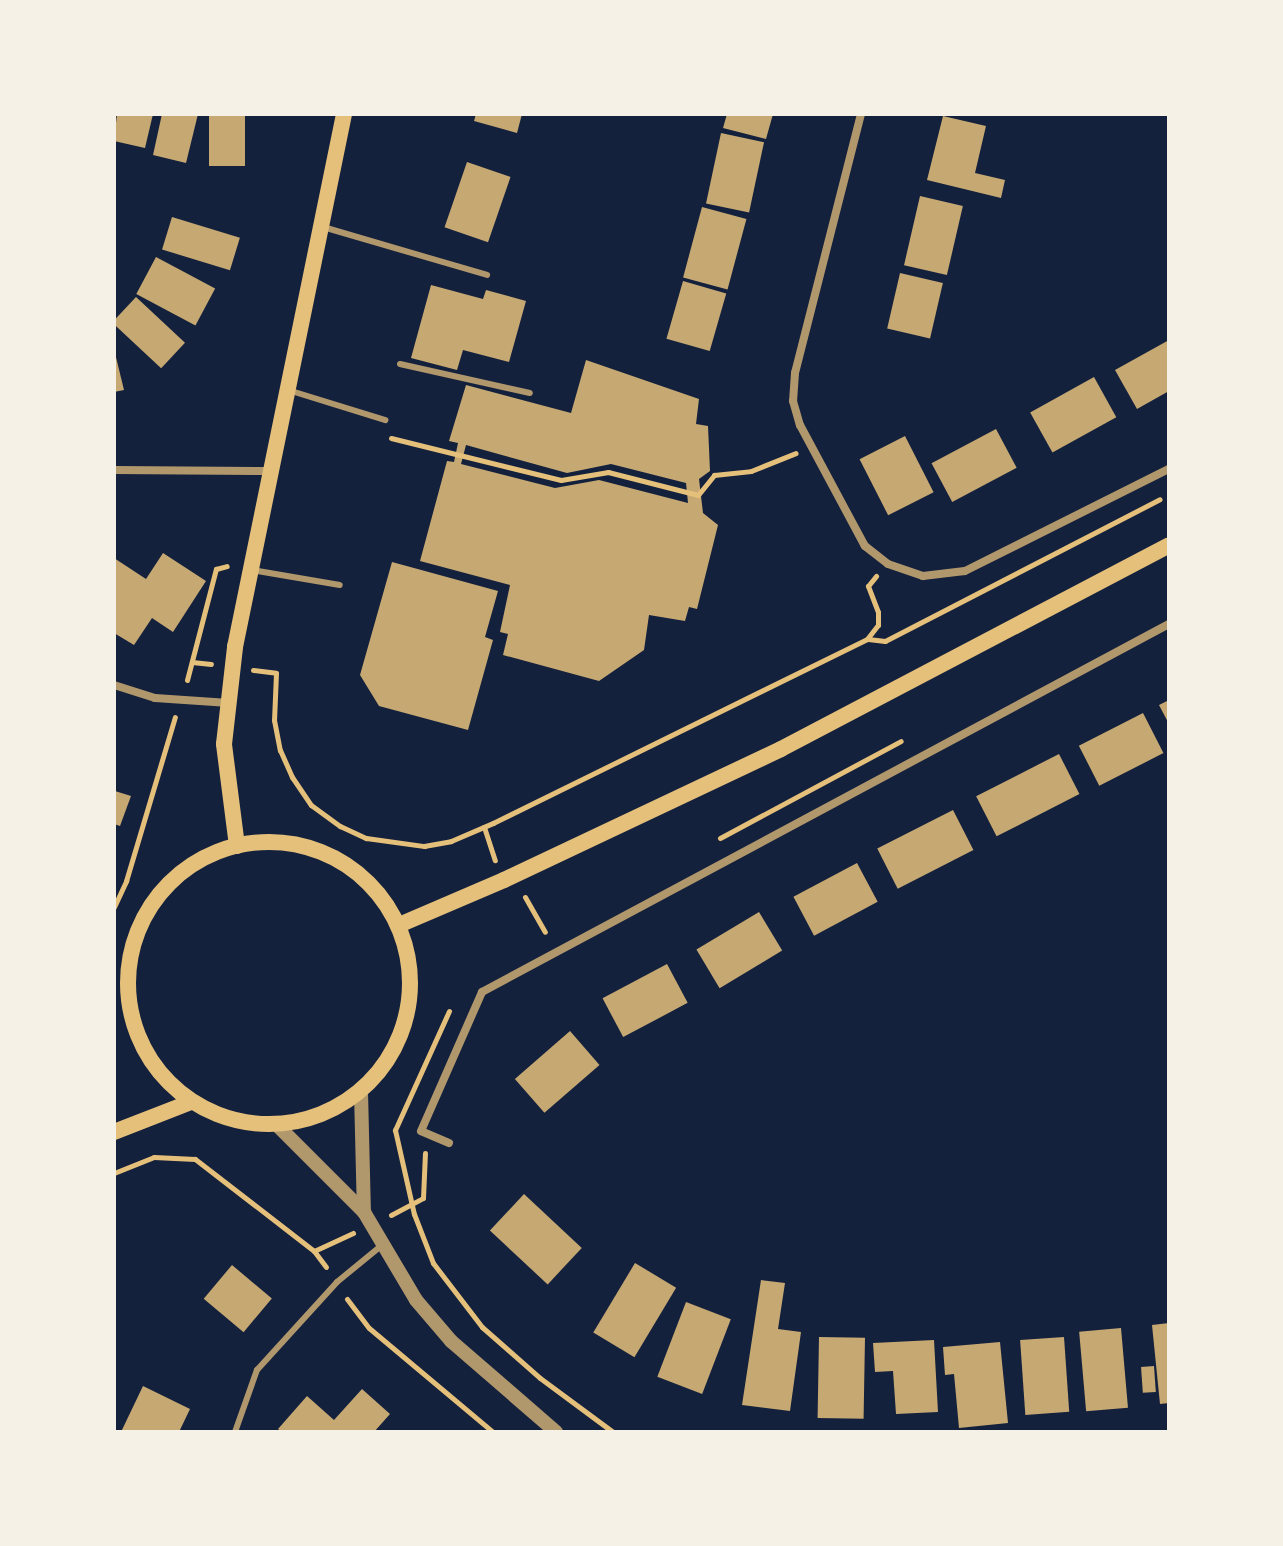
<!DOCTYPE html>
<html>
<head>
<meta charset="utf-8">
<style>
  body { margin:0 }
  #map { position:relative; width:1283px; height:1546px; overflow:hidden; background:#14213d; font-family:Ubuntu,sans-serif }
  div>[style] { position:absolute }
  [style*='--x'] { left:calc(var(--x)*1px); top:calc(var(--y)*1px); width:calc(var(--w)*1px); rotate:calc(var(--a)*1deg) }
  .building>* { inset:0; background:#c6a872; transform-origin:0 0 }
  .path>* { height:5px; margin:-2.5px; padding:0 2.5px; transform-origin:2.5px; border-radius:2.5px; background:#e5c07b }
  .service>* { height:6px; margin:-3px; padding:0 3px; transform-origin:3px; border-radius:3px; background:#b1986c }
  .minor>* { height:8px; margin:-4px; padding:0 4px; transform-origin:4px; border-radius:4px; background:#b1986c }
  .tertiary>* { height:14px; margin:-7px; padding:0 7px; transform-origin:7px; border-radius:7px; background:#b1986c }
  .secondary>* { height:16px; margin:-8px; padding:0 8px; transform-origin:8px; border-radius:8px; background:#e5c07b }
  .secondary>.ring { margin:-8px; padding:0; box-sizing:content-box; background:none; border:16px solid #e5c07b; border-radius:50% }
  span { translate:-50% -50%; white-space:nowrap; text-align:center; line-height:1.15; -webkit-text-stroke:6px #f6f1e7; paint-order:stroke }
  .frame { position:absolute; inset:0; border:116px solid #f6f1e7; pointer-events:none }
</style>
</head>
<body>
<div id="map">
  <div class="building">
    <i style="clip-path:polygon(117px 114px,153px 114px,145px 148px,114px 141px)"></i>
    <i style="clip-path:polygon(162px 114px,198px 114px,186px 163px,153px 155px)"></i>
    <i style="left:209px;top:114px;width:36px;height:52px"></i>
    <i style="clip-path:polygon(476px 114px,522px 114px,517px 133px,474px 121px)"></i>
    <i style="clip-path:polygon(727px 114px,773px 114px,766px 139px,723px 128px)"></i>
    <i style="clip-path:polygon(943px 116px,986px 126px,975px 173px,1005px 180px,1001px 198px,927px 180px)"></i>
    <i style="left:721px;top:133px;width:44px;height:72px;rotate:12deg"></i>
    <i style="left:467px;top:162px;width:46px;height:69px;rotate:19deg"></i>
    <i style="left:920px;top:196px;width:44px;height:71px;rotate:13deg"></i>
    <i style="left:702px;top:207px;width:46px;height:73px;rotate:15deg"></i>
    <i style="left:172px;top:217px;width:71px;height:34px;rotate:17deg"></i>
    <i style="left:156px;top:257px;width:67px;height:42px;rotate:28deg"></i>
    <i style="left:900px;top:273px;width:44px;height:57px;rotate:13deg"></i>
    <i style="left:683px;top:281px;width:45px;height:60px;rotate:16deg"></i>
    <i style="clip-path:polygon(431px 285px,483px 299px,486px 290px,526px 301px,509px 362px,463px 350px,457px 370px,411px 358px)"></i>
    <i style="left:136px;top:297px;width:67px;height:35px;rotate:43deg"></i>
    <i style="clip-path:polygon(1169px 340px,1169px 391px,1137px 409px,1115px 370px)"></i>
    <i style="clip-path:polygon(114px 349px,124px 390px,114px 392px)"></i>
    <i style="clip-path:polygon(evenodd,586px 360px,699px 399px,696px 424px,708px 426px,710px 471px,699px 479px,703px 513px,718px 525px,697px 609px,689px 607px,685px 621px,649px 615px,644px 650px,599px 681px,503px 655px,508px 634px,500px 632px,510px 585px,420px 561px,447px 461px,454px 462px,458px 443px,449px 441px,466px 385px,571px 413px,586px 360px,466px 445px,567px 473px,611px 464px,686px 483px,688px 503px,599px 480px,555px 488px,461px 464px,466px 445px)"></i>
    <i style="left:1094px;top:377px;width:46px;height:73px;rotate:61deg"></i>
    <i style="left:996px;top:429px;width:44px;height:73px;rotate:62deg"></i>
    <i style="left:905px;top:436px;width:63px;height:51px;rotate:63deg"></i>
    <i style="clip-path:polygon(163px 553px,206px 581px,173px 632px,152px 618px,134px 645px,114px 633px,114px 558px,146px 579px)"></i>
    <i style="clip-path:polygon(392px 562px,498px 591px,485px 637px,493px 640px,468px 730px,379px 706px,360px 675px)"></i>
    <i style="clip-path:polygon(1169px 700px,1169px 724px,1159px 705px)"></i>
    <i style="left:1143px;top:713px;width:45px;height:72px;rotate:63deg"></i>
    <i style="left:1059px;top:754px;width:45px;height:93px;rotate:63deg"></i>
    <i style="clip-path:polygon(115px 791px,131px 796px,120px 826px,114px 824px)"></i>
    <i style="left:953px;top:810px;width:45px;height:85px;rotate:63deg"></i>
    <i style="left:857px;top:863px;width:44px;height:72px;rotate:62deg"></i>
    <i style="left:759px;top:912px;width:45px;height:73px;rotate:59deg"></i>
    <i style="left:667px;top:964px;width:44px;height:73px;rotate:62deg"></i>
    <i style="left:570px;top:1031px;width:45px;height:73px;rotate:49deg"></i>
    <i style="left:524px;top:1194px;width:79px;height:50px;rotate:43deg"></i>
    <i style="left:635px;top:1263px;width:48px;height:81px;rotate:31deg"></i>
    <i style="left:232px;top:1265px;width:52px;height:44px;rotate:40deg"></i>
    <i style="clip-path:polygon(761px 1280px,785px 1283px,778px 1329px,801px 1332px,790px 1411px,742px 1405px)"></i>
    <i style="left:686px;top:1302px;width:48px;height:80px;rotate:21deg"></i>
    <i style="clip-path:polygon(1169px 1323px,1169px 1403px,1160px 1404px,1152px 1325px)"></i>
    <i style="left:1121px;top:1328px;width:80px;height:42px;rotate:85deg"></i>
    <i style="left:819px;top:1337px;width:46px;height:81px;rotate:1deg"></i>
    <i style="left:1064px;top:1337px;width:75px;height:44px;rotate:86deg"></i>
    <i style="clip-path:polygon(934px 1340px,938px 1412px,896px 1414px,893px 1371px,875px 1372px,873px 1343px)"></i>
    <i style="clip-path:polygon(1000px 1342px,1008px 1423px,959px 1428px,954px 1374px,945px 1375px,943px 1347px)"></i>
    <i style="left:1154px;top:1366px;width:26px;height:13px;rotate:86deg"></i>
    <i style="clip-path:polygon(143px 1386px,190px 1409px,179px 1432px,121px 1432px)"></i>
    <i style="clip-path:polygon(362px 1389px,390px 1414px,374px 1432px,282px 1432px,278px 1429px,307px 1396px,334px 1420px)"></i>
  </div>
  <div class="path">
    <i style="--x:391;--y:438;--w:175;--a:13.9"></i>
    <i style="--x:561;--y:480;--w:48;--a:-9.7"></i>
    <i style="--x:608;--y:472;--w:93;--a:14.3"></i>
    <i style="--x:698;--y:495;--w:26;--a:-51"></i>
    <i style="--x:714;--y:475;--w:37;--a:-6"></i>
    <i style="--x:751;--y:471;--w:48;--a:-21.8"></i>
    <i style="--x:868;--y:639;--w:17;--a:7"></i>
    <i style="--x:885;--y:641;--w:309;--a:-27.3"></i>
    <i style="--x:192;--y:662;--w:19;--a:6"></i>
    <i style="--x:253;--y:670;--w:23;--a:7"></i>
    <i style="--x:276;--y:673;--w:47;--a:92.4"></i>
    <i style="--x:274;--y:720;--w:31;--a:79"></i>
    <i style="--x:280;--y:750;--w:30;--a:66"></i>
    <i style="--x:292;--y:777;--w:34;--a:56"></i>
    <i style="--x:311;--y:805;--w:36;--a:36"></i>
    <i style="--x:340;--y:826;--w:29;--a:25"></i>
    <i style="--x:366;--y:838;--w:59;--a:7.9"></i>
    <i style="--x:424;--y:846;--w:27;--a:-10"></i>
    <i style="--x:451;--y:841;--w:46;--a:-23.2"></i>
    <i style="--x:493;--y:823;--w:417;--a:-26.2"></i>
    <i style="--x:867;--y:639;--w:18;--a:-52"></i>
    <i style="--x:878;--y:625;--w:13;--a:-90"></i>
    <i style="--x:878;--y:612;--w:28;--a:-111"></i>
    <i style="--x:868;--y:586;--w:13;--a:-51"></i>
    <i style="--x:187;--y:680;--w:115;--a:-75.4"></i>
    <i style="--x:216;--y:569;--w:11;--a:-15"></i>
    <i style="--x:484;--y:827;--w:35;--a:72"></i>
    <i style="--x:720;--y:838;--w:205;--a:-28.2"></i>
    <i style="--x:525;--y:897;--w:40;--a:60.3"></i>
    <i style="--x:114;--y:907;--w:29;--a:-65"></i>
    <i style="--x:126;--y:881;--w:171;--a:-73.4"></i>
    <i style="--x:449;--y:1011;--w:131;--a:114.4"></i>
    <i style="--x:395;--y:1130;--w:86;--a:77.3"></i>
    <i style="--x:414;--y:1214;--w:53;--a:68.8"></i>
    <i style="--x:433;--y:1263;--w:81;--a:52.6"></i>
    <i style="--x:482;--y:1327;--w:77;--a:41.3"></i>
    <i style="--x:540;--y:1378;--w:91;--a:36.5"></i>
    <i style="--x:114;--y:1173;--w:43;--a:-21.8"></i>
    <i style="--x:154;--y:1157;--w:41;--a:2.8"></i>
    <i style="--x:195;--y:1159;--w:150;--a:37.7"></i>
    <i style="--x:314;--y:1251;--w:20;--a:53"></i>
    <i style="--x:391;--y:1215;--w:36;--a:-28"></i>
    <i style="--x:423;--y:1198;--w:45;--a:-87.5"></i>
    <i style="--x:314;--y:1251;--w:43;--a:-24.8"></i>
    <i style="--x:347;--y:1299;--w:36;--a:53"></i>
    <i style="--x:369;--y:1328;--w:162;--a:40"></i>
  </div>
  <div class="service">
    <i style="--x:323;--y:227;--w:171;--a:16.3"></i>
    <i style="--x:400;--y:364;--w:133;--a:12.6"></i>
    <i style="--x:288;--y:390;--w:102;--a:17.2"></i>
    <i style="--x:252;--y:570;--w:89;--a:9.7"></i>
    <i style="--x:235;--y:1432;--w:66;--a:-70.5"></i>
    <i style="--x:257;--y:1370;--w:119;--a:-47.7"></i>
    <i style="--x:337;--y:1282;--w:57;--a:-39.3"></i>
  </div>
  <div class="minor">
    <i style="--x:861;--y:114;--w:267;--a:104.3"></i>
    <i style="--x:795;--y:373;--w:28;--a:94"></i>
    <i style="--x:793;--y:401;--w:25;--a:74"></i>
    <i style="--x:800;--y:425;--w:137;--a:61.8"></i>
    <i style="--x:865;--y:546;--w:29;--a:38"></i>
    <i style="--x:888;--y:564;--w:37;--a:19"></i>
    <i style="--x:923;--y:576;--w:42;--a:-6.8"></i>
    <i style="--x:965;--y:571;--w:228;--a:-26.6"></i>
    <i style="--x:114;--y:470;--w:155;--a:0.4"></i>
    <i style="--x:114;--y:685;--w:43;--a:17.6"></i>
    <i style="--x:155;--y:698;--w:74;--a:3.9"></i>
    <i style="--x:449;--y:1143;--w:30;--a:-157"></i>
    <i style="--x:421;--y:1131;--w:152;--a:-66.3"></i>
    <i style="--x:482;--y:992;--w:779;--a:-28.18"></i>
  </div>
  <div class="tertiary">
    <i style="--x:361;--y:1092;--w:120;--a:88.6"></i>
    <i style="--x:278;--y:1126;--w:122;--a:45"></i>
    <i style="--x:364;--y:1212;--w:102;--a:59.4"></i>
    <i style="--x:416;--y:1300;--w:54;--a:49.5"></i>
    <i style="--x:451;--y:1341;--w:139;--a:40.9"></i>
  </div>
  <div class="secondary">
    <i class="ring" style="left:128px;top:842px;width:266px;height:266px"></i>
    <i style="--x:237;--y:846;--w:103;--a:-97.3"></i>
    <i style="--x:224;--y:744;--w:98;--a:-83.5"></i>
    <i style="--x:235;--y:647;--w:544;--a:-78.44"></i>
    <i style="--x:399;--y:925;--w:114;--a:-23.2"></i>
    <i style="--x:504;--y:880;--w:306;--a:-25.3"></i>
    <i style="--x:781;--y:749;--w:438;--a:-27.7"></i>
    <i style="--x:114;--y:1132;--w:83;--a:-21.3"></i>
  </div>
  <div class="frame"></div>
</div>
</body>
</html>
